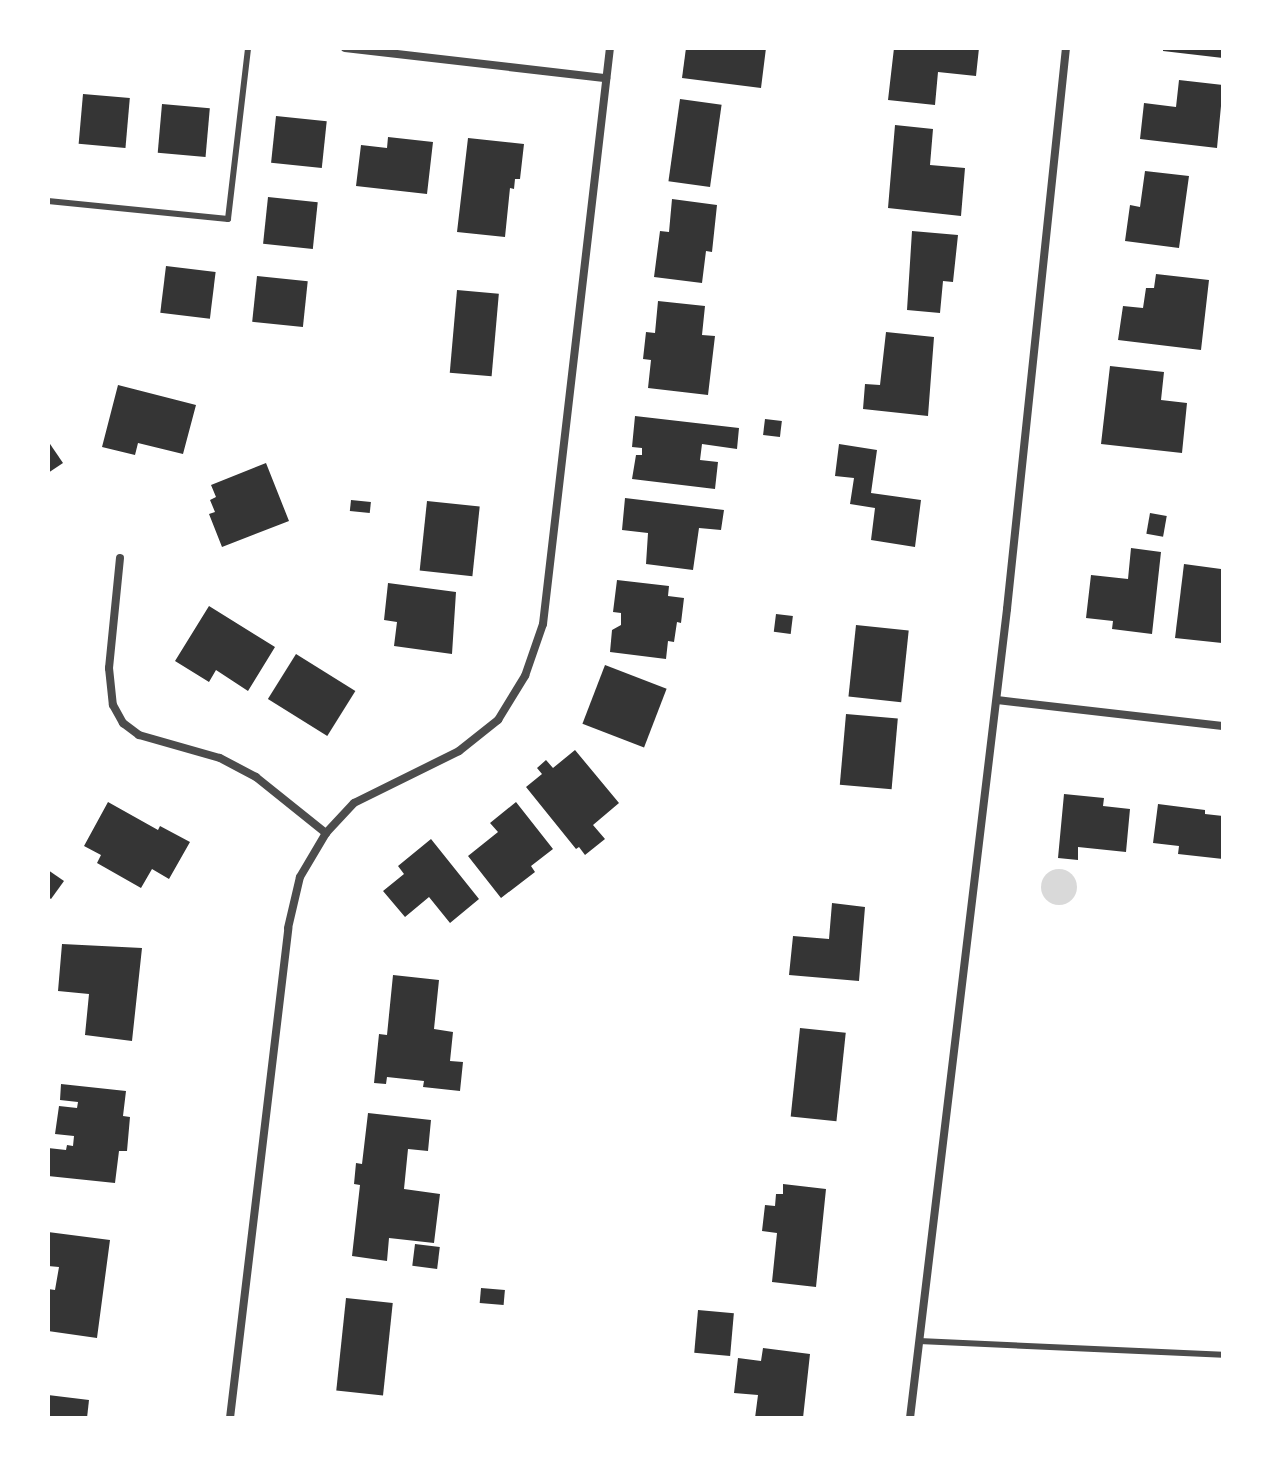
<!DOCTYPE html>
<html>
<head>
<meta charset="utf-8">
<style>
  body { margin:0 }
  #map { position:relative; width:1271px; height:1466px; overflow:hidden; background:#fff; font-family:Barlow,sans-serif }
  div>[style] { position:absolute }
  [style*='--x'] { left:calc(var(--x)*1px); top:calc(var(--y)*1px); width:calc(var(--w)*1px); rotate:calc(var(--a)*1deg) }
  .water>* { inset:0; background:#d9d9d9 }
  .round { border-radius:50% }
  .building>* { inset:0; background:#353535; transform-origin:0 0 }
  .service>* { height:6px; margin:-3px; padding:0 3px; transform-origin:3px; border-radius:3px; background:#4c4c4c }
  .minor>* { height:8px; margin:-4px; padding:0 4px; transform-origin:4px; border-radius:4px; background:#4c4c4c }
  span { translate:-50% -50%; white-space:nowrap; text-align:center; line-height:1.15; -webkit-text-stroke:8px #fff; paint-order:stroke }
  .frame { position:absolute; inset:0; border:50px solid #fff; pointer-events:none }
</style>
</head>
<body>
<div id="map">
  <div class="water">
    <i class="round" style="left:1041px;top:869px;width:36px;height:36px"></i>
  </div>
  <div class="building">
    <i style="clip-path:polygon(686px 48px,766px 48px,761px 88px,682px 78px)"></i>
    <i style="clip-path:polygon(894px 48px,979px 48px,976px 76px,938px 72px,935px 105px,888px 100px)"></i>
    <i style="clip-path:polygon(1163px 48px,1223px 48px,1223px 58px,1163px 51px)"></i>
    <i style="clip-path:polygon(1179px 80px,1223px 85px,1217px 148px,1140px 139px,1144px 103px,1176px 107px)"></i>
    <i style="left:83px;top:94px;width:47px;height:50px;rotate:5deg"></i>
    <i style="left:680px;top:99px;width:42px;height:83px;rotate:8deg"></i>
    <i style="left:162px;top:104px;width:48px;height:49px;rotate:5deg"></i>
    <i style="left:276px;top:116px;width:51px;height:47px;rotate:6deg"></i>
    <i style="clip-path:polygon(895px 125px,933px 129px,930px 165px,965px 168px,961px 216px,888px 208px)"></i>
    <i style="clip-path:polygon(388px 137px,433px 142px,427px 194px,356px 186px,361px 145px,387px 148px)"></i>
    <i style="clip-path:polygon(468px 138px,524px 144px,520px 179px,515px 179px,514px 189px,510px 188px,505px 237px,457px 232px)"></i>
    <i style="clip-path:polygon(1145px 171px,1189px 176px,1179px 248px,1125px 241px,1130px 205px,1140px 207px)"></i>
    <i style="left:268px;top:197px;width:50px;height:47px;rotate:6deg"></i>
    <i style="clip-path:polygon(672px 199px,717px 205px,712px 252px,706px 251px,702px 283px,654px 277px,660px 231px,669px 232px)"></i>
    <i style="clip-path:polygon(912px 231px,958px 235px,953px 282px,943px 281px,940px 313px,907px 310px)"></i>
    <i style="left:166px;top:266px;width:50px;height:47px;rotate:7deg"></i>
    <i style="clip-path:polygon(1156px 274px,1209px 280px,1201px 350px,1118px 340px,1123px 306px,1143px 308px,1146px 288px,1154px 288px)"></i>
    <i style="left:257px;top:276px;width:51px;height:46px;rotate:6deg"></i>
    <i style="left:457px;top:290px;width:42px;height:83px;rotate:5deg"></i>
    <i style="clip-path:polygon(658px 301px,705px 306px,702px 335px,715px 336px,708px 395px,648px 388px,651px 360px,643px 359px,646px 332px,655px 333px)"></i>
    <i style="clip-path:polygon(886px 332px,934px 337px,928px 416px,863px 409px,865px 384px,880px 385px)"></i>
    <i style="clip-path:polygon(1110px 366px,1164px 372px,1161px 400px,1187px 403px,1182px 453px,1101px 444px)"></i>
    <i style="clip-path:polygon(118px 385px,196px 405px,183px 454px,138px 443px,135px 455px,102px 447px)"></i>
    <i style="clip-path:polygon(635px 416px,739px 428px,737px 449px,702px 444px,700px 460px,718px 462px,715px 489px,632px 479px,636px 455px,642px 455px,642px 448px,632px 447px)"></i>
    <i style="left:765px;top:419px;width:17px;height:16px;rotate:7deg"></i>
    <i style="clip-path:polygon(48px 441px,63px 463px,48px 473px)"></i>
    <i style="clip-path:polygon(839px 444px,877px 450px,871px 493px,921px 500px,915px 547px,871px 540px,875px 508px,850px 504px,854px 478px,835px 476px)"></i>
    <i style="clip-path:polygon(266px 463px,289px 521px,222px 547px,209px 514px,215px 512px,210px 500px,216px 497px,211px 485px)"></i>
    <i style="clip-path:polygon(625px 498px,724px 510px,721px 530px,699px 528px,693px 570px,646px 564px,648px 533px,622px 530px)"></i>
    <i style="left:351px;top:500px;width:20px;height:11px;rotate:6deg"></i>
    <i style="left:427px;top:501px;width:53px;height:70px;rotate:6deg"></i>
    <i style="left:1150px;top:513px;width:17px;height:21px;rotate:10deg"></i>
    <i style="clip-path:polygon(1131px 548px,1161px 552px,1152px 634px,1112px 629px,1113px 621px,1086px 618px,1091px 575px,1128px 579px)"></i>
    <i style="clip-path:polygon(1184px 564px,1221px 569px,1222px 643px,1175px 638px)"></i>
    <i style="clip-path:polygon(617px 580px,669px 586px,668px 596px,684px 598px,681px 623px,677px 622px,674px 642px,668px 641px,666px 659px,610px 652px,612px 630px,621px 625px,621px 613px,613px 612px)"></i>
    <i style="clip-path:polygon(388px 583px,456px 592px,452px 654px,394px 646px,397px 622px,384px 620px)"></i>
    <i style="clip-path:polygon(209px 606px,275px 647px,248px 691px,216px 670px,209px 682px,175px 661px)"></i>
    <i style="left:776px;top:614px;width:17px;height:18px;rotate:7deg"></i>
    <i style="left:856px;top:625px;width:53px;height:72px;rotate:6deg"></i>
    <i style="left:296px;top:654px;width:70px;height:53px;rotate:32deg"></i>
    <i style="left:605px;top:665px;width:66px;height:63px;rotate:21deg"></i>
    <i style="left:846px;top:714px;width:52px;height:71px;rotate:5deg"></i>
    <i style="clip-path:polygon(575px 750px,619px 803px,593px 825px,605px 839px,585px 855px,579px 847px,576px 849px,526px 787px,542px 774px,537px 768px,546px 760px,553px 768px)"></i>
    <i style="clip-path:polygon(1064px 794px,1104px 798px,1103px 806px,1130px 809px,1126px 852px,1078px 847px,1078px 860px,1058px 858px)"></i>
    <i style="clip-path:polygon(108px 802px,158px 830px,160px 826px,190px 842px,169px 879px,152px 869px,141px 888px,97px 863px,101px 855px,84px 846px)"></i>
    <i style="clip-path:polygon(516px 802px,553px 849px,531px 866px,535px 872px,501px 898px,468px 856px,498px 832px,490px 823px)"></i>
    <i style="clip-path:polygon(1158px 804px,1205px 810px,1205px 814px,1223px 816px,1223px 859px,1178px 854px,1179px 846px,1153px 843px)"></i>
    <i style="clip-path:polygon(431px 839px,479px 899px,450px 923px,429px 897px,405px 917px,383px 891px,404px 874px,398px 866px)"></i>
    <i style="clip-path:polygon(48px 870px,64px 881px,51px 899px,48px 897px)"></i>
    <i style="clip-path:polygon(832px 903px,865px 907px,859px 981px,789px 975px,793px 936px,829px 939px)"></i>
    <i style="clip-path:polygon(62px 944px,142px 948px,132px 1041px,85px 1035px,89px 994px,58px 991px)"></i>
    <i style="clip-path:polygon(393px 975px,439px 980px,434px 1029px,453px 1032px,450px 1061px,463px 1062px,460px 1091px,423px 1087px,424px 1081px,387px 1077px,386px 1084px,374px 1083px,379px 1034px,387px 1035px)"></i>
    <i style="left:800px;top:1028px;width:46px;height:89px;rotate:6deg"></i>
    <i style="clip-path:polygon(61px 1084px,126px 1091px,123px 1116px,130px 1117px,127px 1151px,119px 1151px,115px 1183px,48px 1176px,48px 1148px,66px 1150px,67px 1145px,73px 1146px,74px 1136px,55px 1134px,59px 1106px,77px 1108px,78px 1102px,60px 1100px)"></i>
    <i style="clip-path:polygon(368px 1113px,431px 1120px,428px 1151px,408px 1149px,404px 1189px,440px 1194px,434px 1243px,389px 1238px,387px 1261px,352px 1256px,360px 1185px,354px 1184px,356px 1163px,362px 1164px)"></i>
    <i style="clip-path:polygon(783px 1184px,826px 1189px,816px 1287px,772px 1282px,777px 1233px,762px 1231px,765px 1205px,775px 1206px,776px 1194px,783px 1194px)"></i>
    <i style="clip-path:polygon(48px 1232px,110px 1240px,97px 1338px,48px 1331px,48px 1289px,55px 1290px,59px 1267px,48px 1266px)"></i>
    <i style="left:415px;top:1244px;width:25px;height:22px;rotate:7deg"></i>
    <i style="left:481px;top:1288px;width:24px;height:15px;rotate:5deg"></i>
    <i style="left:346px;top:1298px;width:47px;height:93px;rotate:6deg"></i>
    <i style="left:698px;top:1310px;width:36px;height:43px;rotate:5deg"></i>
    <i style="clip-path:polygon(763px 1348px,810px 1354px,803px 1418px,755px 1418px,758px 1395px,734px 1393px,738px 1358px,761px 1361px)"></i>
    <i style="clip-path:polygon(48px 1395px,89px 1400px,87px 1418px,48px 1418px)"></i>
  </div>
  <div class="service">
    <i style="--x:48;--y:201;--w:181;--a:5.7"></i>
    <i style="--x:228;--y:219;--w:172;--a:-83.3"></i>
    <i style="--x:919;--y:1341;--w:304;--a:2.6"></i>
  </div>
  <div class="minor">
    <i style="--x:345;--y:48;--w:263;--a:6.6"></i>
    <i style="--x:120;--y:558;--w:111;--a:95.7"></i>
    <i style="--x:109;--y:668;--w:37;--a:84"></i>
    <i style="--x:113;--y:705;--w:21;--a:61"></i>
    <i style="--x:123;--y:723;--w:20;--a:37"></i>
    <i style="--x:139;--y:735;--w:84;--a:15.9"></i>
    <i style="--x:220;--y:758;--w:41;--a:27.8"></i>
    <i style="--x:256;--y:777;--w:90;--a:38.7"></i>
    <i style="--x:997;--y:700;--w:227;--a:6.6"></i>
    <i style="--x:230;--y:1418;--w:493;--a:-83.2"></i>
    <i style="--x:288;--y:928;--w:52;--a:-76.8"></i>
    <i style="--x:300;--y:877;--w:51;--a:-59.4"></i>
    <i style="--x:326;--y:833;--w:41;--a:-47"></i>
    <i style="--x:354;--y:803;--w:117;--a:-26.3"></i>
    <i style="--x:459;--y:751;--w:50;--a:-38.5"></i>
    <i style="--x:498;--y:720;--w:52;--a:-58.5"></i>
    <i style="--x:525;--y:676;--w:55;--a:-70.9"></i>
    <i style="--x:543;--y:624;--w:580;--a:-83.37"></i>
    <i style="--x:910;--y:1418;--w:815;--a:-83.16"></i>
    <i style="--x:1007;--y:609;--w:564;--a:-84"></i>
  </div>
  <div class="frame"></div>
</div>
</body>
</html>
